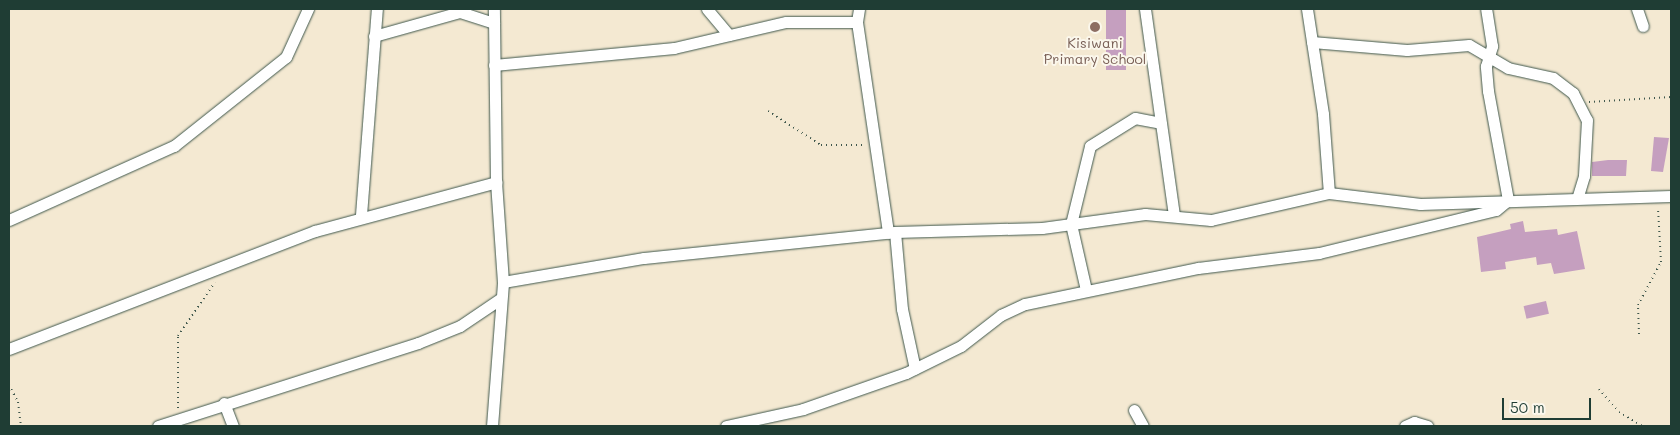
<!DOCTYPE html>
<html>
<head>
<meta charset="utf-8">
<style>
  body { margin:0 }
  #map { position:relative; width:1680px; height:435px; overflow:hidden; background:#f4e9d2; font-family:Mali,sans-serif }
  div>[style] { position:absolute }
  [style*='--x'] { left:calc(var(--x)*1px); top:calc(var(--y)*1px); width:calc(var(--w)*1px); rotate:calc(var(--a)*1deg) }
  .building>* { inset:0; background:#c59fbf; transform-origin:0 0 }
  .path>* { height:2px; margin-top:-1px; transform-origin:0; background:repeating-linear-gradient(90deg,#3f574c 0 1px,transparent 0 5px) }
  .roads { filter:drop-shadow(0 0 1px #3f574c) drop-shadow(0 0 1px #3f574c) }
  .minor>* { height:11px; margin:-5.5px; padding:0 5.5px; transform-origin:5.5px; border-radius:5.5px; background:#fff }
  .dots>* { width:14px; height:14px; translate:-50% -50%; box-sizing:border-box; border:2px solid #fbf7ec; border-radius:50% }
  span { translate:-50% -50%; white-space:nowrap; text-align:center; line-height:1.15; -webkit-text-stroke:4px #fbf7ec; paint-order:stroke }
  .education-label { font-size:14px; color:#785e54 }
  .frame { position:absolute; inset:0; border:10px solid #1f3d34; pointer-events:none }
  .scale { position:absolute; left:1502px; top:398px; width:89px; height:22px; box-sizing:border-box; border:2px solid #1f3d34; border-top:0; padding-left:6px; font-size:15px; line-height:18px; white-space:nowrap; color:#1f3d34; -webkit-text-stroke:4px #fbf7ec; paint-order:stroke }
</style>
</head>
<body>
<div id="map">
  <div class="building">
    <i style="left:1106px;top:9px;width:20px;height:61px"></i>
    <i style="clip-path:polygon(1654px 137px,1669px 138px,1663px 172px,1651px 171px)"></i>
    <i style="clip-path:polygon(1608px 160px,1627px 160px,1626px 176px,1592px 176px,1592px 162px)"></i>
    <i style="clip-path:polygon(1523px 221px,1525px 232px,1557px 229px,1558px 235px,1577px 231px,1585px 269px,1554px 274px,1551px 263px,1537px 265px,1536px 257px,1505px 262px,1506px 269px,1481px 272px,1477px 237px,1511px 229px,1510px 224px)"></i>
    <i style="left:1546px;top:301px;width:13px;height:23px;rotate:77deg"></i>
  </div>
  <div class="path">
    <i style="--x:1589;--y:102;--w:82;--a:-3.5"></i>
    <i style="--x:768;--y:111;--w:63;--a:32.7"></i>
    <i style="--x:821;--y:145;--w:42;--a:0"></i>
    <i style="--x:1639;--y:334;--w:29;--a:-92"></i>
    <i style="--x:1638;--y:305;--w:49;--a:-61.9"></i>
    <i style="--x:1661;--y:262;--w:54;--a:-93.2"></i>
    <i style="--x:9;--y:385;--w:19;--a:62"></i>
    <i style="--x:18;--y:402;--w:24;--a:83"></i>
    <i style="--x:1599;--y:389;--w:30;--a:49"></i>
    <i style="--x:1619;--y:412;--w:27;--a:31"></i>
    <i style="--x:178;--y:408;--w:72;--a:-90"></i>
    <i style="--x:178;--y:336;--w:65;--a:-55.6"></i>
  </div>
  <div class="roads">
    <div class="minor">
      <i style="--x:707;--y:9;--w:34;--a:50"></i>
      <i style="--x:859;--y:9;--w:13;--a:99"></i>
      <i style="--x:857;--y:22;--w:213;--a:81.6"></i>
      <i style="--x:1145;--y:9;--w:208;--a:82"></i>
      <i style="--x:1307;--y:9;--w:106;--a:81.3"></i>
      <i style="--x:1323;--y:114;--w:79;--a:85.7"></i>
      <i style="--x:1637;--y:9;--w:18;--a:71"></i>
      <i style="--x:374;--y:36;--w:89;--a:-15.6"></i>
      <i style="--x:460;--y:12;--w:36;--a:18"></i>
      <i style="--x:1312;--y:42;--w:95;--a:4.8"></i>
      <i style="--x:1407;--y:50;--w:62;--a:-4.6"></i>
      <i style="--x:1469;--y:45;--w:45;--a:30.5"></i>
      <i style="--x:1508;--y:68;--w:46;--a:12.5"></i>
      <i style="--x:1553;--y:78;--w:25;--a:37"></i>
      <i style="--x:1573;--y:93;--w:30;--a:63"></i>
      <i style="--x:1587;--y:120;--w:56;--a:93.1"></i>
      <i style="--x:1584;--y:176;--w:21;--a:107"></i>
      <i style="--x:494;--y:65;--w:181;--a:-5.4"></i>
      <i style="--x:674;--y:48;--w:115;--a:-13.1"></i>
      <i style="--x:786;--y:22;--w:71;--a:0"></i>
      <i style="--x:361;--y:215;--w:207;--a:-85.6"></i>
      <i style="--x:9;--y:220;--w:181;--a:-24.2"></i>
      <i style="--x:174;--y:146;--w:143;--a:-38.5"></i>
      <i style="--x:286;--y:57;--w:53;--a:-65.4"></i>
      <i style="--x:895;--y:232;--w:77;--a:84.8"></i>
      <i style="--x:902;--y:309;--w:61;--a:77.8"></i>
      <i style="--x:503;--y:282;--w:143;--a:-9.7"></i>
      <i style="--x:644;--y:258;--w:252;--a:-5.9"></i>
      <i style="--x:895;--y:232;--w:147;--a:-1.6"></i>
      <i style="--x:1042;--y:228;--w:104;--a:-7.7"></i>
      <i style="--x:1145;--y:214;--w:66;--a:5.2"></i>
      <i style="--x:1211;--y:220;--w:121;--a:-12.9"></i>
      <i style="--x:1329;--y:193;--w:92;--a:6.9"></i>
      <i style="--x:1420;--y:204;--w:251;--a:-1.8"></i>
      <i style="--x:1086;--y:290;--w:68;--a:-102.8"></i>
      <i style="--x:1071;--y:224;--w:80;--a:-76.3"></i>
      <i style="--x:1090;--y:146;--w:53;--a:-31.9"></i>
      <i style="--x:1135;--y:118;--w:26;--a:11"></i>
      <i style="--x:9;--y:349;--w:328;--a:-21.1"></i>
      <i style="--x:315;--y:231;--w:188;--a:-15.1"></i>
      <i style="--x:224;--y:403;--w:25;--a:69"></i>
      <i style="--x:1134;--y:410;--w:18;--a:61"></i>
      <i style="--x:158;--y:426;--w:273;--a:-17.7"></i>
      <i style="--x:418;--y:343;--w:45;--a:-22"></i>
      <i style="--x:460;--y:326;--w:48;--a:-34"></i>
      <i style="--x:492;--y:426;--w:144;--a:-85.6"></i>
      <i style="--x:503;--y:282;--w:100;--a:-94"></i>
      <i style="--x:496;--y:182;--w:173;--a:-90.7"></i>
      <i style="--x:726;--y:426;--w:79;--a:-12.4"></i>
      <i style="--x:803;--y:409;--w:109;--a:-19.3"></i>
      <i style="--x:906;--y:373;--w:61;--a:-26.1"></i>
      <i style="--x:961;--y:346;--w:51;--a:-37.8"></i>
      <i style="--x:1001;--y:315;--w:26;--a:-25"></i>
      <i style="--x:1025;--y:304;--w:177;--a:-11.8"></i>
      <i style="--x:1198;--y:268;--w:122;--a:-7.1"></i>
      <i style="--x:1319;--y:253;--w:182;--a:-13.7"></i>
      <i style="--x:1496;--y:210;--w:16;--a:-40"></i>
      <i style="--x:1508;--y:200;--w:111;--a:-100.4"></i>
      <i style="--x:1488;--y:91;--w:25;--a:-95"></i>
      <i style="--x:1486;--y:66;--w:21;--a:-73"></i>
      <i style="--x:1492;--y:46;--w:37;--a:-99"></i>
      <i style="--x:1405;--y:426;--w:10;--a:-24"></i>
      <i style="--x:1414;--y:422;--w:14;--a:17"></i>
    </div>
  </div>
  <div class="dots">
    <i style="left:1095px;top:27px;background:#8d6e63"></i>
  </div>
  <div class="education-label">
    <span style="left:1095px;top:51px">Kisiwani<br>Primary School</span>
  </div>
  <div class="frame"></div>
  <div class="scale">50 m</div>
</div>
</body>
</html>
